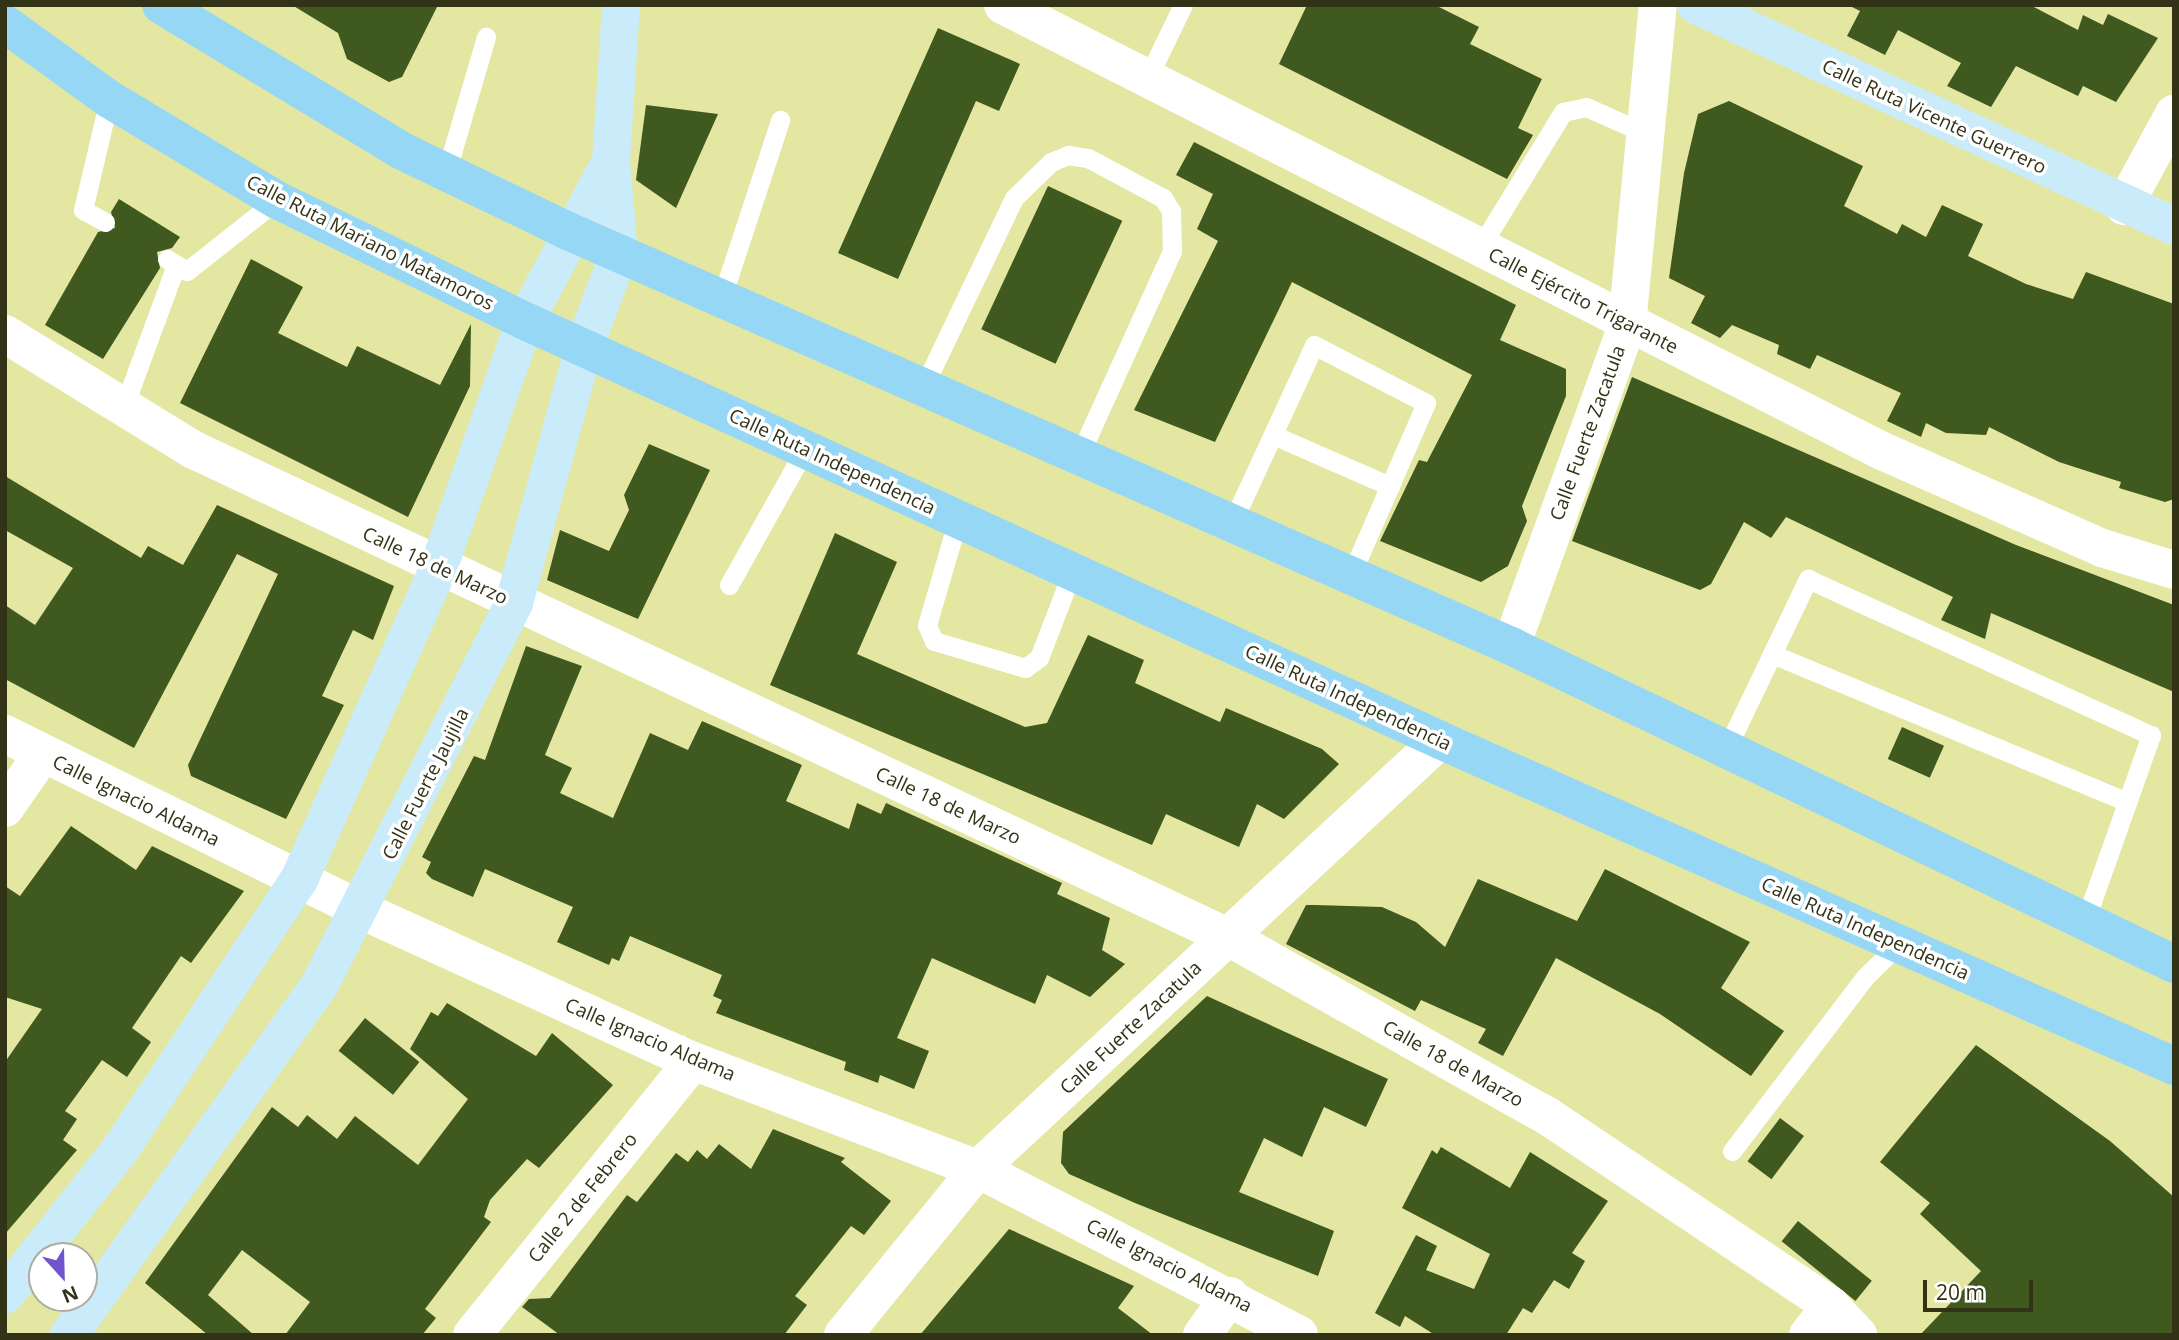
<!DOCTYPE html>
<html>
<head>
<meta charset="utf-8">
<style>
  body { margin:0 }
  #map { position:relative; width:2179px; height:1340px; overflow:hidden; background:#e4e7a1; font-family:"Open Sans",sans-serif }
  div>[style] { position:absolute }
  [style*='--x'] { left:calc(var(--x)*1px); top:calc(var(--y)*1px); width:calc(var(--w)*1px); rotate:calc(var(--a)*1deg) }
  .building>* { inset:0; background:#3f591f; transform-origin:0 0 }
  .service>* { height:19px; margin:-9.5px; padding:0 9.5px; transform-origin:9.5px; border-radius:9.5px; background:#fff }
  .minor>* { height:38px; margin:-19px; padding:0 19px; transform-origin:19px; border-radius:19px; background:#fff }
  .secondary>* { height:38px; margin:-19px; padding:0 19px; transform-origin:19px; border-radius:19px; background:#caebf9 }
  .primary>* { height:38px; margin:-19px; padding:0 19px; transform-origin:19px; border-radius:19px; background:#95d7f4 }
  span { translate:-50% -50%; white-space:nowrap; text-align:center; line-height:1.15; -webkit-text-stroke:7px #fff; paint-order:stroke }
  .street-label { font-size:19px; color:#313216 }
  .frame { position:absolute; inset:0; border:7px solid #313216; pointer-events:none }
  .north { position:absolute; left:28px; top:1242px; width:70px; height:70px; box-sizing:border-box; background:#fff; border:2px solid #adada2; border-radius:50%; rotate:158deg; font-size:19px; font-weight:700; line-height:28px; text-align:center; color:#313216 }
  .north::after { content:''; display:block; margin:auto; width:24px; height:32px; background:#7154ce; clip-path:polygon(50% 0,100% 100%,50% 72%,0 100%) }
  .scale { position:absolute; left:1923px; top:1280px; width:110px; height:32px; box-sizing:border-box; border:4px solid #313216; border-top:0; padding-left:9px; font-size:21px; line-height:24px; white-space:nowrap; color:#313216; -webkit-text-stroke:5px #fff; paint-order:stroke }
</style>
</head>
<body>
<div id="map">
  <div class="building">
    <i style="clip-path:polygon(292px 5px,438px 5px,402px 77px,389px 82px,347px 59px,338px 33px)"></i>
    <i style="clip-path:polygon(1307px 5px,1435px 5px,1479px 27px,1470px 44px,1542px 79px,1518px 128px,1533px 135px,1507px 179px,1279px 64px)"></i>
    <i style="clip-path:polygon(1848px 5px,2030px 5px,2078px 30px,2083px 15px,2103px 25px,2108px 14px,2158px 38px,2116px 102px,2083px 86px,2078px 96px,2016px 66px,1991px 107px,1947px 86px,1961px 63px,1898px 30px,1885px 55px,1847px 36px,1860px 11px)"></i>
    <i style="clip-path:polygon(938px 28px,1020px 64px,999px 111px,976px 101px,898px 279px,838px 253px)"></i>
    <i style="clip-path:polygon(1729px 101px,1863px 166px,1844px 206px,1897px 234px,1902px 224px,1926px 237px,1942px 205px,1983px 224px,1968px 256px,2026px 284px,2073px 299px,2086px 272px,2174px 304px,2174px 499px,2165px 502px,2119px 488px,2121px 482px,2059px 462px,1989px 427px,1986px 435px,1946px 433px,1926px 423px,1921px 437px,1887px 421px,1901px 393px,1817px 355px,1810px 369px,1777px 354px,1779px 345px,1732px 325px,1720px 338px,1691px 323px,1705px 296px,1669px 278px,1684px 173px,1698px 114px)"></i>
    <i style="clip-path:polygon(646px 105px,718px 114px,676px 208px,636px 180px)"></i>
    <i style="clip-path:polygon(1194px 142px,1516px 305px,1500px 340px,1566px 369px,1566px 396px,1522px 506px,1527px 521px,1508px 566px,1481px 582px,1380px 541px,1419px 460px,1427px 462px,1472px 375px,1292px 282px,1215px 442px,1134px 410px,1218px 241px,1197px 229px,1213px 194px,1176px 175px)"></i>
    <i style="left:1048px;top:186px;width:82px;height:158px;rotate:25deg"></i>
    <i style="clip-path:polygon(119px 199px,180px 237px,172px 248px,157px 252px,160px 268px,103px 359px,45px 325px,98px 232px,115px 228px,111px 212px)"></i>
    <i style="clip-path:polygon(251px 259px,303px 287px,278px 333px,347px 367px,357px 346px,440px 385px,471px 324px,470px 386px,408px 517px,180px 403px)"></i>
    <i style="clip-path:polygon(1632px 377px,2016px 545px,2174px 605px,2174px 692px,1991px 613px,1985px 639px,1941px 620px,1953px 597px,1786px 517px,1771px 538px,1744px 522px,1711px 584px,1700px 590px,1572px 541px)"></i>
    <i style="clip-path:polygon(649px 444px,710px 470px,638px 619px,547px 580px,560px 530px,609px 551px,629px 510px,624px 495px)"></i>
    <i style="clip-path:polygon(5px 476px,141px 558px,148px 546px,183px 565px,217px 505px,394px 586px,373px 640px,353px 630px,322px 696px,344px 705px,286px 819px,191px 776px,188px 765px,278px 574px,237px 554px,134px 748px,5px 679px,5px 605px,35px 625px,73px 568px,5px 530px)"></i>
    <i style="clip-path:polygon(835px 533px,897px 562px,857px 654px,1025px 727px,1047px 723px,1088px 635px,1144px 660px,1135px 683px,1220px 722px,1226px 708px,1322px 749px,1339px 764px,1284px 819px,1257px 804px,1239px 847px,1166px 814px,1152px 845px,770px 685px)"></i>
    <i style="clip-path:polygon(526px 646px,582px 666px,545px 755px,572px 768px,560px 793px,613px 818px,650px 733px,688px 750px,702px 721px,802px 765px,786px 801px,849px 829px,857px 803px,881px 814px,886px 803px,1062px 883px,1057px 894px,1110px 918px,1102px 950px,1125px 964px,1090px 997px,1047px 975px,1035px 1004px,932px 958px,897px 1038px,929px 1051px,914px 1089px,880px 1075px,878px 1083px,844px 1070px,846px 1062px,716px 1013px,722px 1000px,713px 996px,722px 975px,630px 936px,619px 961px,612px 958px,609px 965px,557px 942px,573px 907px,485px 869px,473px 897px,432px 879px,426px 873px,431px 862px,422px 857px,474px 756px,485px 760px)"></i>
    <i style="left:1902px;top:727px;width:46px;height:35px;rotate:24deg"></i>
    <i style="clip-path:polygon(71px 826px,136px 870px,152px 846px,244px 891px,191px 963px,181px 956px,132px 1028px,151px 1042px,127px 1077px,102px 1060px,65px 1111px,77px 1119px,63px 1140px,77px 1150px,5px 1234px,5px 1062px,42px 1009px,5px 997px,5px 886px,20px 896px)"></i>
    <i style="clip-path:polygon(1605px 869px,1750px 942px,1721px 988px,1784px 1031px,1751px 1076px,1660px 1014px,1556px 958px,1503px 1056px,1478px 1043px,1486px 1029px,1421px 1000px,1415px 1011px,1286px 944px,1306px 905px,1315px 905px,1382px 907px,1416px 922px,1445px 947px,1478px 879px,1577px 921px)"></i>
    <i style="clip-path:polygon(1207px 996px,1388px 1079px,1366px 1127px,1324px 1107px,1302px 1157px,1264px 1138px,1239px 1192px,1334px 1231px,1318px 1276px,1135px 1203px,1069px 1174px,1061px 1163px,1063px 1132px)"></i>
    <i style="clip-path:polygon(447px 1003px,536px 1056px,552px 1033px,613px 1085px,539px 1168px,527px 1159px,490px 1200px,484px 1217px,491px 1222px,425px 1309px,436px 1318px,422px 1335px,285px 1335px,310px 1302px,242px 1250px,208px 1295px,254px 1335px,208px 1335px,145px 1283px,272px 1107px,298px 1127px,307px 1115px,337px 1139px,355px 1116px,418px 1165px,468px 1099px,410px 1049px,431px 1012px,438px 1016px)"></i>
    <i style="left:365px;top:1018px;width:70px;height:42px;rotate:39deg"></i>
    <i style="clip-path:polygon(1976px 1045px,2110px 1141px,2174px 1197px,2174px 1335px,1920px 1335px,1981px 1271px,1920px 1214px,1930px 1203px,1880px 1162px)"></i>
    <i style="left:1780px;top:1118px;width:30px;height:54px;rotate:37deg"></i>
    <i style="clip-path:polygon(773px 1129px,845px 1158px,841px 1162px,891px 1201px,864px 1235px,851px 1226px,795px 1296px,807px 1305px,784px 1335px,560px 1335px,522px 1307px,529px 1299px,550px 1298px,627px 1195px,637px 1202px,676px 1153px,688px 1162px,697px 1150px,707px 1159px,719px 1144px,751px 1169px)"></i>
    <i style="clip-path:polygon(1441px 1147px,1510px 1188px,1530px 1152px,1608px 1201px,1572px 1253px,1585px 1261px,1569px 1289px,1554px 1280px,1532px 1313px,1523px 1308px,1506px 1335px,1435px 1335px,1405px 1316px,1400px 1327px,1375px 1313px,1416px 1235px,1437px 1246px,1426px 1270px,1474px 1289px,1490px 1254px,1402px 1208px,1432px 1150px,1437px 1154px)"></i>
    <i style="left:1798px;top:1221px;width:95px;height:26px;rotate:39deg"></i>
    <i style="clip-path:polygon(1009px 1229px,1134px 1286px,1118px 1308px,1153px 1335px,920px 1335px)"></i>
  </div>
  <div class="service">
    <i style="--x:1147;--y:79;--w:82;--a:-64.1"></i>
    <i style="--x:446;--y:173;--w:142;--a:-73.6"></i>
    <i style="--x:105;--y:222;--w:25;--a:-151"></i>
    <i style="--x:83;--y:210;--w:114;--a:-76.8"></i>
    <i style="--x:1479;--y:249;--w:161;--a:-58.5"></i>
    <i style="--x:1563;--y:112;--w:24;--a:-12"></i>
    <i style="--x:1586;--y:107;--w:64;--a:23.8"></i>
    <i style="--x:167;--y:259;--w:23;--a:31"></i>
    <i style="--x:187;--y:271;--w:115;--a:-38.3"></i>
    <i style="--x:720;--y:303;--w:193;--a:-71.8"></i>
    <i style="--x:922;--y:390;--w:213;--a:-64.4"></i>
    <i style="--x:1014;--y:198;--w:52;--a:-44.2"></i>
    <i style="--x:1051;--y:162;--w:18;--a:-22"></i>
    <i style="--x:1068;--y:155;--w:20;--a:9"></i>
    <i style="--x:1088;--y:158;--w:85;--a:28.1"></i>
    <i style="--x:1163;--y:198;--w:15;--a:58"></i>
    <i style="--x:1171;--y:211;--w:40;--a:88.6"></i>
    <i style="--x:1172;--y:251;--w:227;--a:114.4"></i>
    <i style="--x:123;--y:409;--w:153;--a:-69.8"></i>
    <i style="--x:1273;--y:435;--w:128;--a:23.6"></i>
    <i style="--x:958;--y:519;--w:110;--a:106.3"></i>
    <i style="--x:927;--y:625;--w:17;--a:66"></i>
    <i style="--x:934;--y:641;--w:95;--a:16.5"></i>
    <i style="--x:1025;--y:668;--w:17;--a:-36"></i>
    <i style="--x:1039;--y:658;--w:92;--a:-69"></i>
    <i style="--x:1231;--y:525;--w:198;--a:-65.2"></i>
    <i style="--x:1314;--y:345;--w:126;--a:27.4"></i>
    <i style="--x:1426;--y:403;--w:190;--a:113.6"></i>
    <i style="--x:729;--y:585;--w:156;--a:-60.8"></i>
    <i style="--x:1772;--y:654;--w:385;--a:22.6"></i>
    <i style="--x:1726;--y:750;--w:190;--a:-64.4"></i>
    <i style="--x:1808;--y:579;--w:377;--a:24.5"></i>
    <i style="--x:2151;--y:735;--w:197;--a:109.5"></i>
    <i style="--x:1732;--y:1151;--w:219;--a:-52.6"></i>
    <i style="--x:1865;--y:977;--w:47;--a:-44.1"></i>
  </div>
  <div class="minor">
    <i style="--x:1003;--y:5;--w:983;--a:26.9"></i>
    <i style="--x:1880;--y:450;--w:243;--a:23.8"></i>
    <i style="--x:2102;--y:548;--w:75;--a:17"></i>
    <i style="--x:2124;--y:206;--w:105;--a:-61.5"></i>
    <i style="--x:5;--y:334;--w:220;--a:31.6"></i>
    <i style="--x:192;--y:449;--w:1147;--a:25.23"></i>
    <i style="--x:1230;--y:938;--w:362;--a:29.3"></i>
    <i style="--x:1546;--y:1115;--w:343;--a:33.8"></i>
    <i style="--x:1831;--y:1306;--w:40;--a:47"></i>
    <i style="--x:1511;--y:646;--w:341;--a:-70.1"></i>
    <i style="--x:1627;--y:325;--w:321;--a:-84.5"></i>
    <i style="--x:5;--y:734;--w:397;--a:26.3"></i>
    <i style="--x:361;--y:910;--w:365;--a:24.5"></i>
    <i style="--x:693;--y:1061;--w:305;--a:20.8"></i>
    <i style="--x:978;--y:1169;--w:361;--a:27.3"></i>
    <i style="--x:5;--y:808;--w:63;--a:-55.3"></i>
    <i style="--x:472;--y:1335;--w:352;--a:-51.1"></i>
    <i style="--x:843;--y:1335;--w:214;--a:-50.9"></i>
    <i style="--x:978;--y:1169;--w:630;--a:-42.88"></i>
    <i style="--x:1202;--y:1335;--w:48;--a:-54.3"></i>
    <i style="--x:1808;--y:1335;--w:37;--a:-52"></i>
  </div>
  <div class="secondary">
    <i style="--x:1696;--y:5;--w:527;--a:24.81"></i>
    <i style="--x:5;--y:1295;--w:185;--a:-51.6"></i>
    <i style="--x:120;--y:1150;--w:324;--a:-56.5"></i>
    <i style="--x:299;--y:880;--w:341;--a:-65.9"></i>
    <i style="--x:438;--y:569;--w:263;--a:-70.7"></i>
    <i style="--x:525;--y:321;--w:182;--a:-61.7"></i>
    <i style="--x:69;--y:1335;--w:429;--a:-54.4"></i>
    <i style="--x:319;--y:986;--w:430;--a:-63"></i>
    <i style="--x:514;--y:603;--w:265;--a:-74.7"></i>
    <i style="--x:584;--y:347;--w:99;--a:-69.4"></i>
    <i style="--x:619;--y:254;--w:93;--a:-94.9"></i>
    <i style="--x:611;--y:161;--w:156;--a:-86.3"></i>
  </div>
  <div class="primary">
    <i style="--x:161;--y:5;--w:282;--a:31.2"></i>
    <i style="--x:402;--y:151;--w:184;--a:25.7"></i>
    <i style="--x:568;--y:231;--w:1030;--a:23.75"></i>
    <i style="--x:1511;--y:646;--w:735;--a:25.62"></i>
    <i style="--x:5;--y:24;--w:128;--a:35.8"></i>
    <i style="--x:109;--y:99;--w:196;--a:31"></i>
    <i style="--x:277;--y:200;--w:276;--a:26"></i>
    <i style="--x:525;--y:321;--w:1006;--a:24.6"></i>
    <i style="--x:1440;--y:740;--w:803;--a:23.95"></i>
  </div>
  <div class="street-label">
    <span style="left:1934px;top:117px;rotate:25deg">Calle Ruta Vicente Guerrero</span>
    <span style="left:370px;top:243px;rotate:27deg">Calle Ruta Mariano Matamoros</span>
    <span style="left:1583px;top:301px;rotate:27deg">Calle Ejército Trigarante</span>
    <span style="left:1588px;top:433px;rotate:-70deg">Calle Fuerte Zacatula</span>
    <span style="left:832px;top:462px;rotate:25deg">Calle Ruta Independencia</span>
    <span style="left:435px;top:566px;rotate:25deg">Calle 18 de Marzo</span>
    <span style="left:1348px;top:698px;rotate:25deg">Calle Ruta Independencia</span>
    <span style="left:426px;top:784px;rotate:-63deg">Calle Fuerte Jaujilla</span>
    <span style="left:136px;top:801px;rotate:26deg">Calle Ignacio Aldama</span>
    <span style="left:948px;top:806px;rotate:25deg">Calle 18 de Marzo</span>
    <span style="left:1865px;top:929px;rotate:24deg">Calle Ruta Independencia</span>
    <span style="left:1131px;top:1028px;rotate:-43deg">Calle Fuerte Zacatula</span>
    <span style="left:650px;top:1040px;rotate:23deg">Calle Ignacio Aldama</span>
    <span style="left:1453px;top:1064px;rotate:29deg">Calle 18 de Marzo</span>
    <span style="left:583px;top:1198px;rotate:-51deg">Calle 2 de Febrero</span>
    <span style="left:1169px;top:1266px;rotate:27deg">Calle Ignacio Aldama</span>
  </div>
  <div class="frame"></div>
  <div class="north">N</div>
  <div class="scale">20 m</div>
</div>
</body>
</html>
